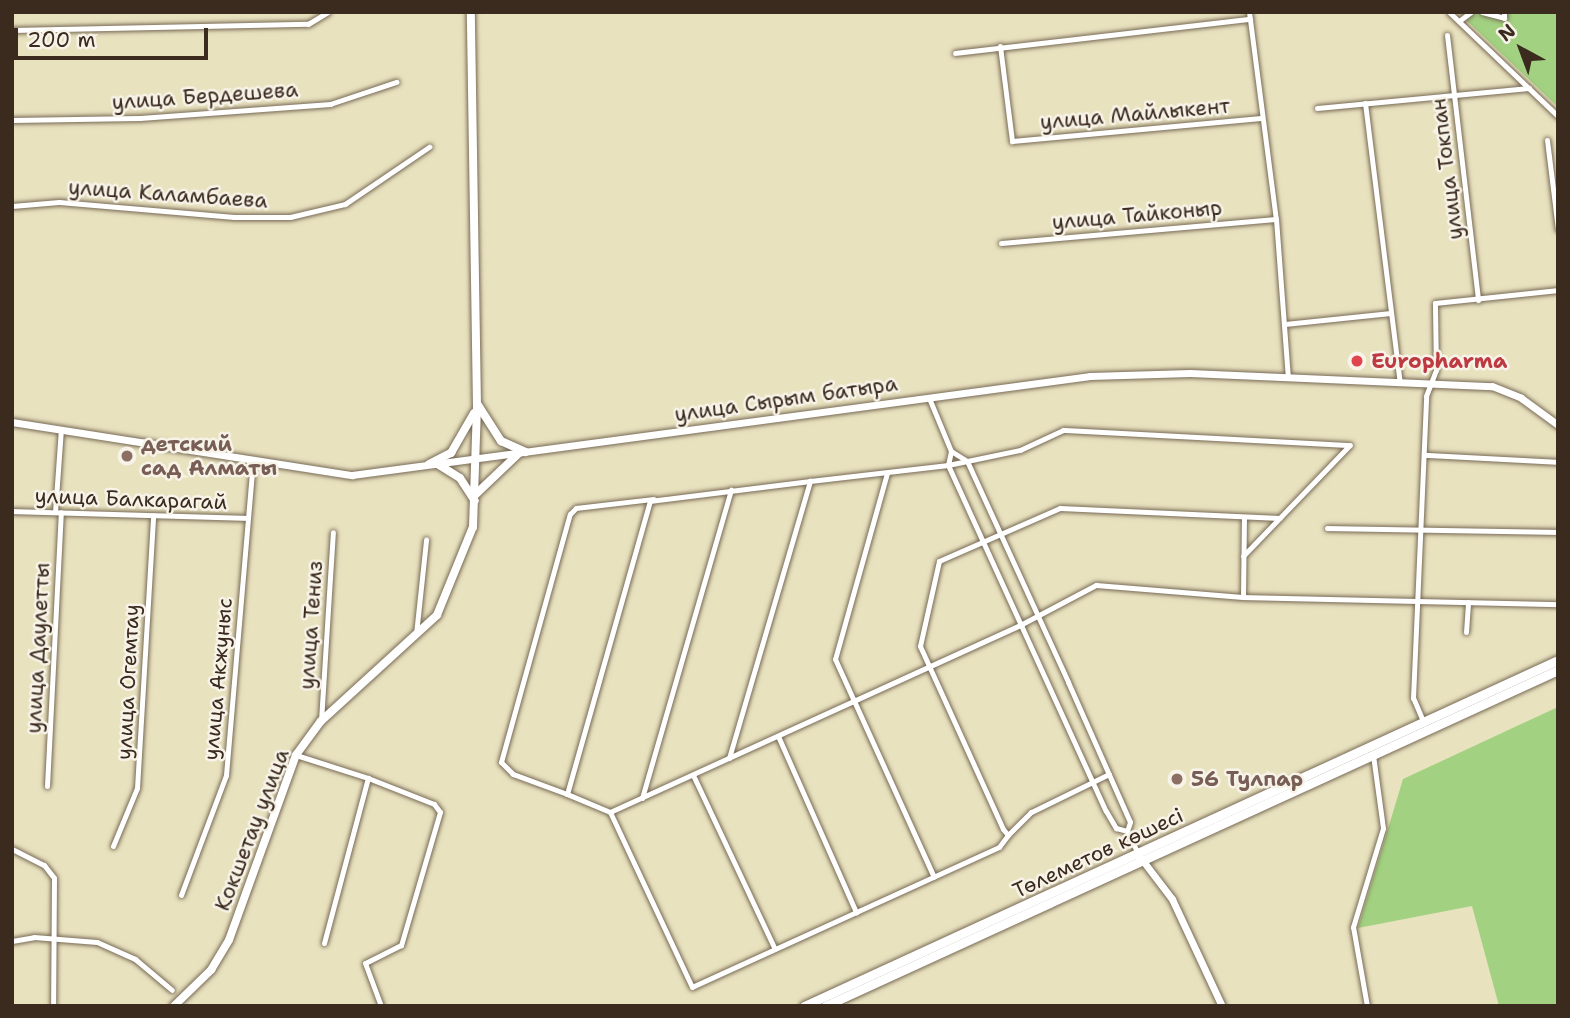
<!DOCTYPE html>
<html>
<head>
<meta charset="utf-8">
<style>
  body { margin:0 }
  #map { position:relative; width:1570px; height:1018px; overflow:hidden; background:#e9e2bf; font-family:"Shantell Sans",sans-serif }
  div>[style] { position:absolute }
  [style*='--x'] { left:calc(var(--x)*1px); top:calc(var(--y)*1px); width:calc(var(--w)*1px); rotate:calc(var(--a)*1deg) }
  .green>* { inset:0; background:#a2d281 }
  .roads { filter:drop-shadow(0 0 2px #786a56) drop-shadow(0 0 2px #786a56) }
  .minor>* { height:5px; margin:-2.5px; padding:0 2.5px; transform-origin:2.5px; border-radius:2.5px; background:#fff }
  .tertiary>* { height:7px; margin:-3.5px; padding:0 3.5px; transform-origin:3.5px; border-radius:3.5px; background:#fff }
  .secondary>* { height:8px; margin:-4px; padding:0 4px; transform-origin:4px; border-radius:4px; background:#fff }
  .primary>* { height:9px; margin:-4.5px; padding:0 4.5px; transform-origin:4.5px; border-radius:4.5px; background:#fff }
  .dots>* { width:19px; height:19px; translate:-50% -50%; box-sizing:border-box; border:4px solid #f7f3e8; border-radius:50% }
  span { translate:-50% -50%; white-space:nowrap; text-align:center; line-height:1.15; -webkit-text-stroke:5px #f7f3e8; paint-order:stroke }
  .street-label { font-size:21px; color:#3b2a1e }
  .health-label { font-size:21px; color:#be3a42; font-weight:700 }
  .left { translate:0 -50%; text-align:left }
  .education-label { font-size:21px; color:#785e54; font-weight:700 }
  .frame { position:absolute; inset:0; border:14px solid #3b2a1e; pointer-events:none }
  .north { position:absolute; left:1486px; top:14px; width:70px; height:70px; -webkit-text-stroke:5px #f7f3e8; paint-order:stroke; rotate:319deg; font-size:19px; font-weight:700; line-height:28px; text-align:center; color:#3b2a1e }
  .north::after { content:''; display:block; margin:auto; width:24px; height:32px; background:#3b2a1e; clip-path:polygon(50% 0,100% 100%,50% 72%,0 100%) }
  .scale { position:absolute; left:14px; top:28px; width:194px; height:32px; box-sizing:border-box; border:4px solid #3b2a1e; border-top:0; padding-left:9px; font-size:21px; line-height:24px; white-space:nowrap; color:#3b2a1e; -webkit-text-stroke:5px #f7f3e8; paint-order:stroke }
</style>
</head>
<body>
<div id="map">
  <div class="green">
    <i style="clip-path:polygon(1458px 12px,1558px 12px,1558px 107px,1463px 17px)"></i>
    <i style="clip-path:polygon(1558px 707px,1558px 1006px,1499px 1006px,1472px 906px,1358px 928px,1403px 779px)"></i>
  </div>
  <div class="roads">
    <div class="minor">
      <i style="--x:1249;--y:12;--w:209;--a:82.6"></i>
      <i style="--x:1276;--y:219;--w:158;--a:85.7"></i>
      <i style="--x:1449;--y:12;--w:151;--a:43.7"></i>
      <i style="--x:1482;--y:12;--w:23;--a:15"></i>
      <i style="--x:1504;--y:18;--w:6;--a:-90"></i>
      <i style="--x:1459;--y:21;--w:15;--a:-37"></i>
      <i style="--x:12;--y:30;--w:296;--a:-1.2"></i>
      <i style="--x:308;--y:24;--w:23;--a:-31"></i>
      <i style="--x:1447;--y:35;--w:267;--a:83.3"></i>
      <i style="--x:1000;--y:46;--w:96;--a:82.8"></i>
      <i style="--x:1012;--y:141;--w:250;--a:-5.3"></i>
      <i style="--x:955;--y:53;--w:297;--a:-6.6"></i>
      <i style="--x:1365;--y:103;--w:282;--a:82.9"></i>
      <i style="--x:1317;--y:108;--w:213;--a:-5.4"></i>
      <i style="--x:12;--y:120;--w:128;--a:-0.9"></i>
      <i style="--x:140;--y:118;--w:191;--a:-4.2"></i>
      <i style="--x:330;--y:104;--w:70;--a:-18.4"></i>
      <i style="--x:1547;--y:140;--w:90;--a:83"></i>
      <i style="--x:12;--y:206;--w:47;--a:-4.9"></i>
      <i style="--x:59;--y:202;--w:176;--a:4.9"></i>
      <i style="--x:234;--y:217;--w:56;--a:0"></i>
      <i style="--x:290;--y:217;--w:57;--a:-13.3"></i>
      <i style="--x:345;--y:204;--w:102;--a:-34.2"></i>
      <i style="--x:1001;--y:243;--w:276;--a:-5"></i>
      <i style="--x:1285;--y:324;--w:106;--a:-6"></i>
      <i style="--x:929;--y:398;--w:57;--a:67.5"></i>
      <i style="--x:951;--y:451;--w:19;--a:32"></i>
      <i style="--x:967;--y:461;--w:243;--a:65.4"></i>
      <i style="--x:1068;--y:682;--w:153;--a:66.1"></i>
      <i style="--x:1130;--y:822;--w:9;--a:108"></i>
      <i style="--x:1127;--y:831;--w:25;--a:64"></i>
      <i style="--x:951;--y:451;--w:14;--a:102"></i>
      <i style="--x:948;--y:465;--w:380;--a:65.5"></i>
      <i style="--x:1106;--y:811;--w:20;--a:60"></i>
      <i style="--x:1116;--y:828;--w:11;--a:15"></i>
      <i style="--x:1426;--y:455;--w:132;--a:3"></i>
      <i style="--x:887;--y:473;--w:193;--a:105.6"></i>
      <i style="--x:835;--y:659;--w:239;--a:65.6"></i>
      <i style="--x:12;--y:511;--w:236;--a:1.7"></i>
      <i style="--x:55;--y:512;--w:83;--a:-85.9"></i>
      <i style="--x:1327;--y:528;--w:231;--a:1"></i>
      <i style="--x:1243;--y:556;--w:154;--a:-46.1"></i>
      <i style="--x:1243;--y:597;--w:80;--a:-89.3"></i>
      <i style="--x:1466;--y:632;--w:30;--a:-86"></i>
      <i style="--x:416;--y:634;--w:95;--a:-83.9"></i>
      <i style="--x:321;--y:721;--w:189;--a:-86.4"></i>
      <i style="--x:1423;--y:721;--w:25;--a:-113"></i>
      <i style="--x:1413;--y:698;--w:302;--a:-87.5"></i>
      <i style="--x:1426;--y:396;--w:28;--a:-69"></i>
      <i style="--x:1436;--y:370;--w:67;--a:-90.9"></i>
      <i style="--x:1435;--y:303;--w:124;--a:-6"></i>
      <i style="--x:778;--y:736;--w:193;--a:66.1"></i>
      <i style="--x:296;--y:755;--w:76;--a:17.7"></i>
      <i style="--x:368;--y:778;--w:71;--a:21.5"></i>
      <i style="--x:434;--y:804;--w:10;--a:53"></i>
      <i style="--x:440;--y:812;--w:139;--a:106.3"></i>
      <i style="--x:401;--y:945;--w:40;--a:153.4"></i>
      <i style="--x:365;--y:963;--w:46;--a:69.6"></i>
      <i style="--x:729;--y:758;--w:289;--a:-73.7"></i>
      <i style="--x:810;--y:481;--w:139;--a:-6.6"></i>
      <i style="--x:948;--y:465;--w:74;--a:-11.8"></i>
      <i style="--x:1020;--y:450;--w:47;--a:-24.9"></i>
      <i style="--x:1063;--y:430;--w:287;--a:3"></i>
      <i style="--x:1109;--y:774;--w:87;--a:154"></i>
      <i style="--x:1031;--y:812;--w:33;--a:135"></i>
      <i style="--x:1008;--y:835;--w:8;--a:-130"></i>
      <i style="--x:1003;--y:829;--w:201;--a:-114.4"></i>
      <i style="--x:920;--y:646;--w:87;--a:-77.4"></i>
      <i style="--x:939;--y:561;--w:132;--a:-23.7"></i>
      <i style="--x:1060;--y:508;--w:220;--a:2.6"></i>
      <i style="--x:693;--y:775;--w:192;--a:64.8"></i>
      <i style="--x:47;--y:786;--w:274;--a:-87.1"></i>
      <i style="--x:567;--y:794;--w:58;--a:-159.7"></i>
      <i style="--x:513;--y:774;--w:17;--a:-135"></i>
      <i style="--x:501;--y:762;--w:257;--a:-74.5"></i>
      <i style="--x:570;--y:514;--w:8;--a:-45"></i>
      <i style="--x:576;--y:508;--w:78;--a:-6.7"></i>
      <i style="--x:642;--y:798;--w:321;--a:-73.9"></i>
      <i style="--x:610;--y:812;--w:47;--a:-157.3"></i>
      <i style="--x:567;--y:794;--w:305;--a:-74.2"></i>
      <i style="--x:650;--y:501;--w:161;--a:-7.1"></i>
      <i style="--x:1008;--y:835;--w:15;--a:127"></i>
      <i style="--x:999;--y:847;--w:337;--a:155.5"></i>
      <i style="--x:692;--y:987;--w:193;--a:-115.1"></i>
      <i style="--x:610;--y:812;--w:453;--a:-24.5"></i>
      <i style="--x:1022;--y:624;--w:84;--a:-27.8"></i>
      <i style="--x:1096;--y:585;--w:147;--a:4.7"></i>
      <i style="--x:1243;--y:597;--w:315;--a:1.3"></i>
      <i style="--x:113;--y:846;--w:63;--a:-67.5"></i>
      <i style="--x:137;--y:788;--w:273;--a:-86.6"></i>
      <i style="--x:12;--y:849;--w:36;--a:27"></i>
      <i style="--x:44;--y:865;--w:16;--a:52"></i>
      <i style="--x:54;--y:878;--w:128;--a:90.4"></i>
      <i style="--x:181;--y:895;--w:128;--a:-69.4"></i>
      <i style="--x:226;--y:775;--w:317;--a:-85.1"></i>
      <i style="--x:12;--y:941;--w:22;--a:-10"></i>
      <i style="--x:34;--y:937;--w:63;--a:4.5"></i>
      <i style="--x:97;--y:942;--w:42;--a:24.1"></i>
      <i style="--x:135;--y:959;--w:48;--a:40"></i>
      <i style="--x:324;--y:943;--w:171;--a:-75.1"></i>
      <i style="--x:1367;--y:1006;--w:80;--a:-100"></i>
      <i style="--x:1353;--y:927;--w:103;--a:-73.1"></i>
      <i style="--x:1383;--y:828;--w:74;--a:-97.8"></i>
    </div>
    <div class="tertiary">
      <i style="--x:12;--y:422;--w:344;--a:8.9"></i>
      <i style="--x:352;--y:475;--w:745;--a:-7.64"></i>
      <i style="--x:1090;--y:376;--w:100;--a:-1.7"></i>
      <i style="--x:1190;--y:373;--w:302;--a:2.5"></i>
      <i style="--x:1492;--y:386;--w:31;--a:22"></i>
      <i style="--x:1521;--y:398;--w:46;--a:36.1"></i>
      <i style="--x:1140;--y:857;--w:53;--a:52.7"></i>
      <i style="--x:1172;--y:899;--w:118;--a:65"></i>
    </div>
    <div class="secondary">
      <i style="--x:478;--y:405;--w:43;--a:57.4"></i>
      <i style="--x:501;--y:441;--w:27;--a:24"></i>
      <i style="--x:436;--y:463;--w:28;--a:32"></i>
      <i style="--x:460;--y:478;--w:27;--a:57"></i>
      <i style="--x:429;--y:464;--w:25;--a:-27"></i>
      <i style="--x:451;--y:453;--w:46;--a:-60.1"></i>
      <i style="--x:476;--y:494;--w:59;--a:-43.6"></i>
      <i style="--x:174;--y:1006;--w:52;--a:-44.2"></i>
      <i style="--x:211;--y:970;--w:35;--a:-59"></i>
      <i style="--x:229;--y:940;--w:197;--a:-70.1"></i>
      <i style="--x:296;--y:755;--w:42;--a:-53.7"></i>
      <i style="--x:321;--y:721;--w:157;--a:-42.4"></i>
      <i style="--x:437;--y:615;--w:95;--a:-67.8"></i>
      <i style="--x:473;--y:527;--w:120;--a:-88.1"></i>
      <i style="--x:477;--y:407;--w:395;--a:-90.9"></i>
    </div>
    <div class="primary">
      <i style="--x:804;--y:1006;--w:830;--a:-24.65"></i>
      <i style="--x:825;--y:1006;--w:806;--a:-24.63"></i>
    </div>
  </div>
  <div class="dots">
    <i style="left:1357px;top:361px;background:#e0444e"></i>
    <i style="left:127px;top:456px;background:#8d6e63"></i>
    <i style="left:1177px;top:779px;background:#8d6e63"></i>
  </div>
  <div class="street-label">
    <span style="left:205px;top:96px;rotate:-4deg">улица Бердешева</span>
    <span style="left:1135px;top:114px;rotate:-5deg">улица Майлыкент</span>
    <span style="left:1447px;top:169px;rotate:-97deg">улица Токпан</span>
    <span style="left:168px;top:194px;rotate:4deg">улица Каламбаева</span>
    <span style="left:1137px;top:215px;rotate:-5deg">улица Тайконыр</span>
    <span style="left:786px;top:399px;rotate:-8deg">улица Сырым батыра</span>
    <span style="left:131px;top:499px;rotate:2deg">улица Балкарагай</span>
    <span style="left:311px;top:625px;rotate:-86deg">улица Тениз</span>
    <span style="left:38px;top:648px;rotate:-87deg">улица Даулетты</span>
    <span style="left:218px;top:679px;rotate:-85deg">улица Акжуныс</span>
    <span style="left:128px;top:682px;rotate:-87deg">улица Огемтау</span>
    <span style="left:252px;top:830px;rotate:-69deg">Кокшетау улица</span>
    <span style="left:1098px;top:853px;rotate:-25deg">Төлеметов көшесі</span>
  </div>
  <div class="health-label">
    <span class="left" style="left:1371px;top:361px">Europharma</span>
  </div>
  <div class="education-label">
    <span class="left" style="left:141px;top:456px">детский<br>сад Алматы</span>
    <span class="left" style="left:1191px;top:779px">56 Тулпар</span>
  </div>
  <div class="frame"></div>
  <div class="north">N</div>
  <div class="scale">200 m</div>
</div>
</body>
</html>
